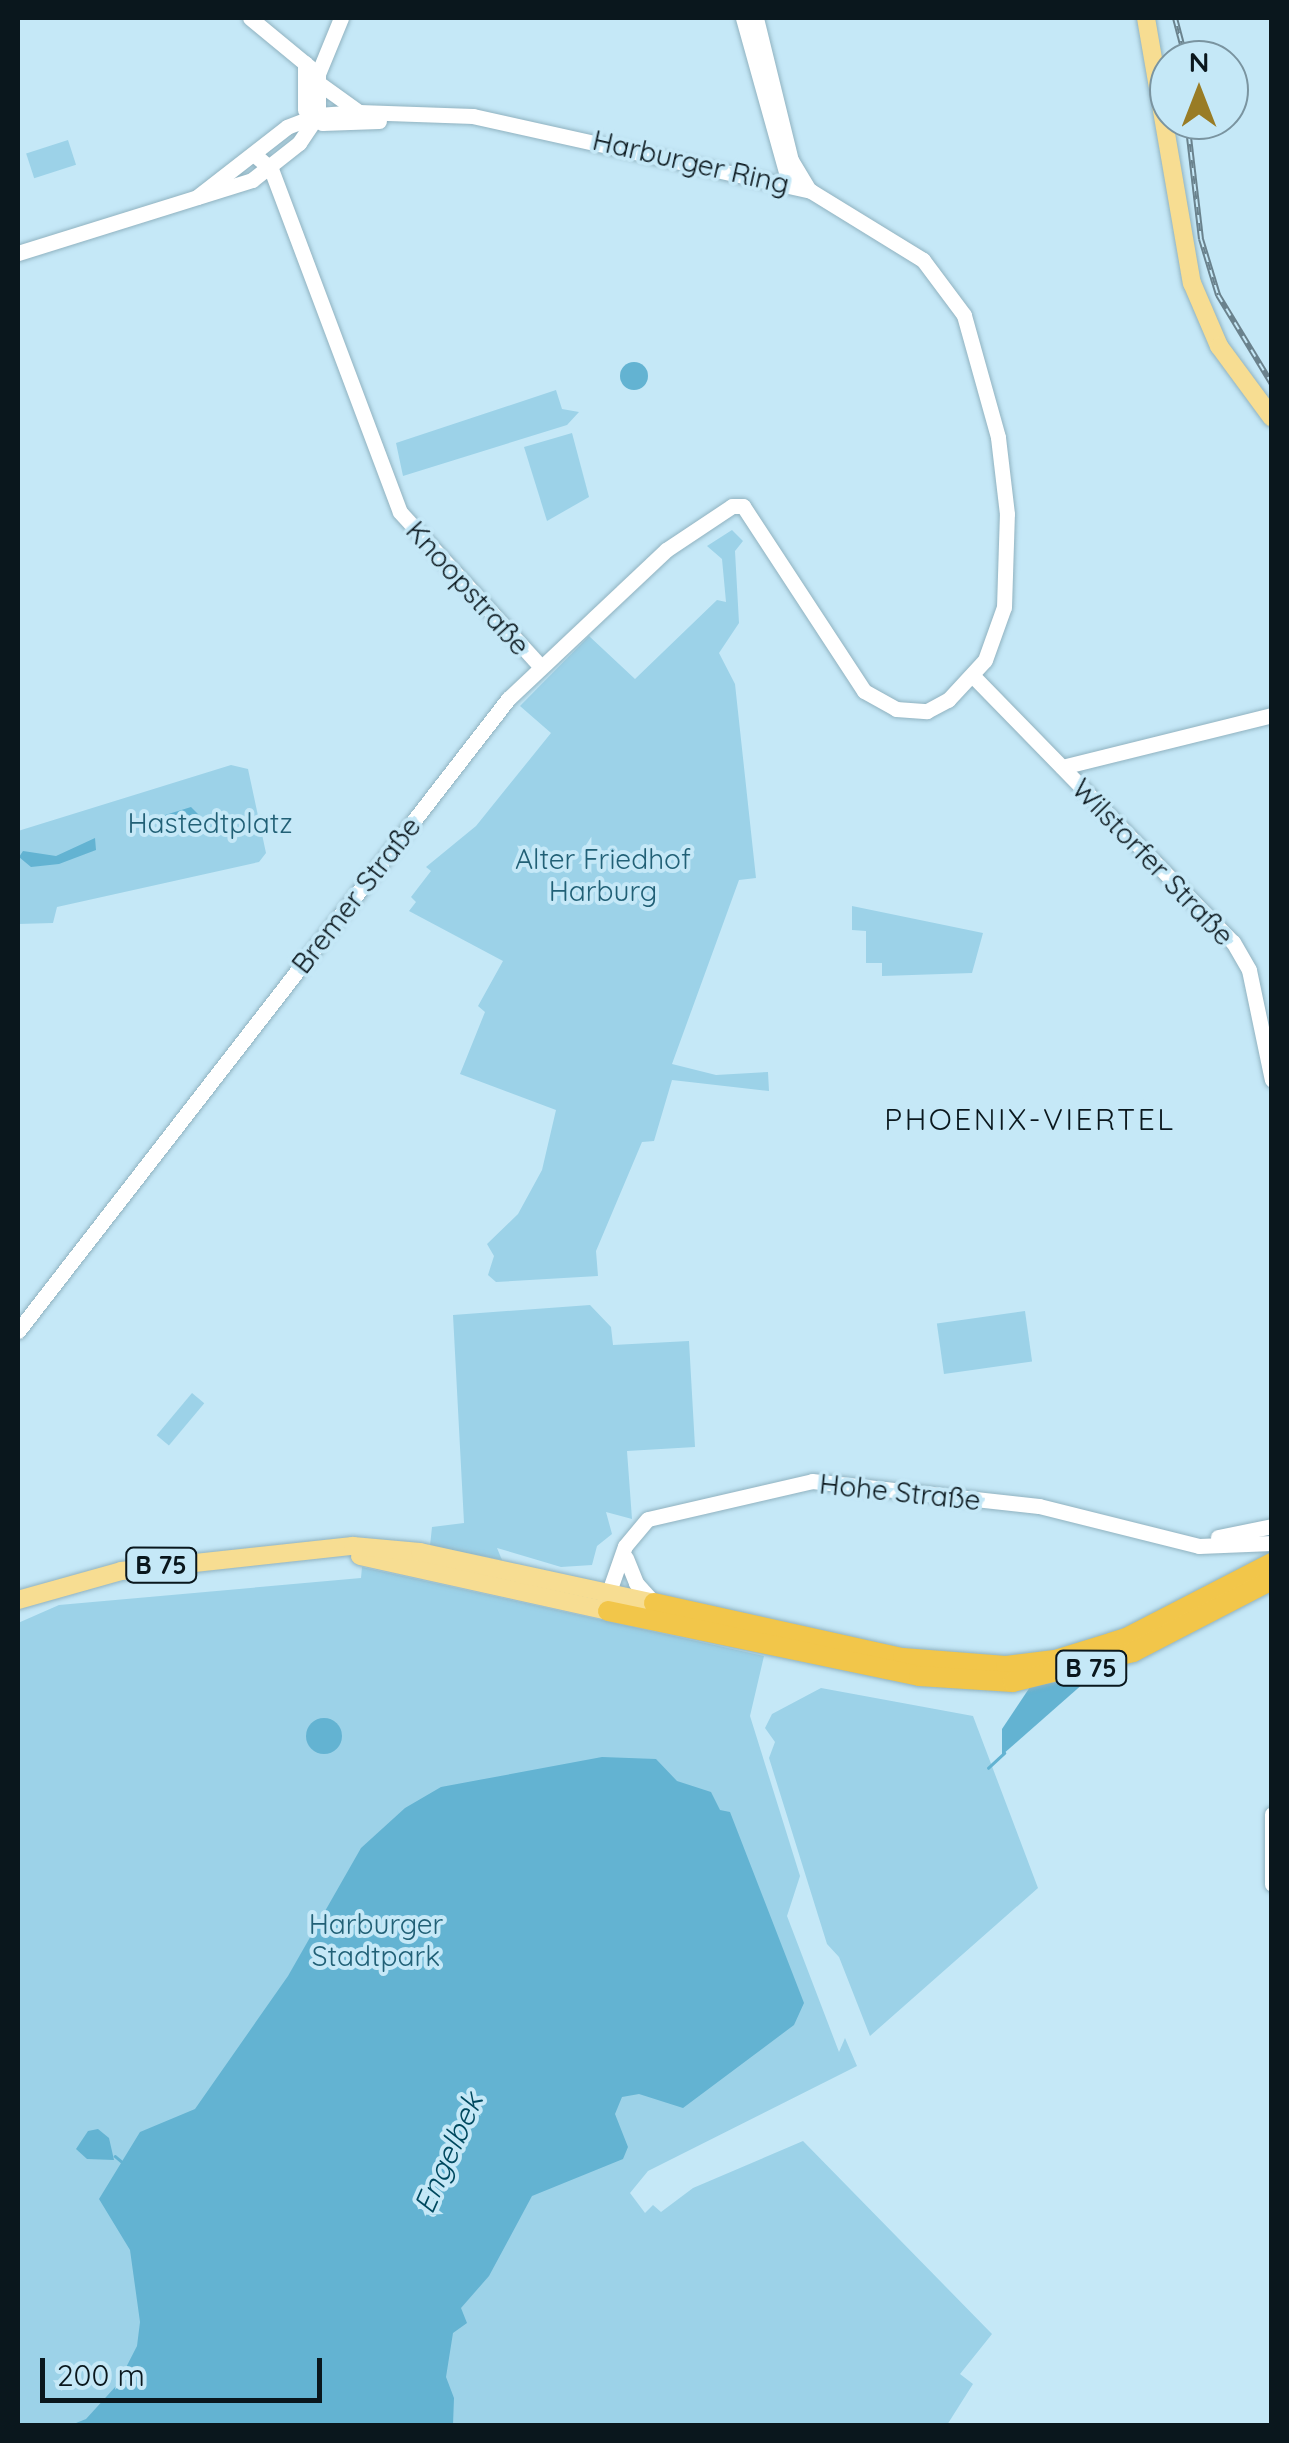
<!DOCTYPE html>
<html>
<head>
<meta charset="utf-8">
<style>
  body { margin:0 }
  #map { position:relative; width:1289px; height:2443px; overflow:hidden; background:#c5e8f7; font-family:Quicksand,sans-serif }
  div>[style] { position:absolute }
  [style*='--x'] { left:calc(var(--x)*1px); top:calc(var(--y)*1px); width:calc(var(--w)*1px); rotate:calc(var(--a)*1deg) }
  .green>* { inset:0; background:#9cd2e8; transform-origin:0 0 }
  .water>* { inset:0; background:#63b3d2 }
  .round { border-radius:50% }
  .stream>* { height:2.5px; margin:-1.25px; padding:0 1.25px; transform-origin:1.25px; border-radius:1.25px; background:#63b3d2 }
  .roads { filter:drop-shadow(0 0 2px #90b2c0) drop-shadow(0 0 2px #90b2c0) }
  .secondary>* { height:15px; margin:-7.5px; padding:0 7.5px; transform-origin:7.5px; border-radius:7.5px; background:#fff }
  .primary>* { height:18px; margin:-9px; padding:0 9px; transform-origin:9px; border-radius:9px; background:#f7dd92 }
  .highway>* { height:20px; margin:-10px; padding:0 10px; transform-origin:10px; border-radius:10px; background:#f2c64a }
  .rail>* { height:6px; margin-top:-3px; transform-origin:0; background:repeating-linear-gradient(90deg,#c5e8f7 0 8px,#6a828d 0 16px); box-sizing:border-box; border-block:2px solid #6a828d }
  span { translate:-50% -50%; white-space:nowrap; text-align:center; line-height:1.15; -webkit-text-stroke:8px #c5e8f7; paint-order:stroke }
  .shield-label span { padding:2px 8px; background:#c5e8f7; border:2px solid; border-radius:8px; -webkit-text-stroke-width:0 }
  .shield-label { font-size:25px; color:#0a171d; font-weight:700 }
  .street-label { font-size:28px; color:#0a171d }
  .park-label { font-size:28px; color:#216076 }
  .neighbourhood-label { font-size:30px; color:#0a171d; letter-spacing:2.5px }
  .water-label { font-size:30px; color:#00495f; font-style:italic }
  .frame { position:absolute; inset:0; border:20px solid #0a171d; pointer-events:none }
  .north { position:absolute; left:1149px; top:40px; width:100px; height:100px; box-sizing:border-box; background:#c5e8f7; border:2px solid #7a94a0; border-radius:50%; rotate:0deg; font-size:28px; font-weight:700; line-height:40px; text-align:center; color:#0a171d }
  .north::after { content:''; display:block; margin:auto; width:35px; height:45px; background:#997c25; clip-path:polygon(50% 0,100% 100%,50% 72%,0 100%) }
  .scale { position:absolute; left:40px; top:2358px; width:282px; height:45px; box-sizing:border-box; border:5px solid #0a171d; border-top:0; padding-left:12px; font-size:30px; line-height:35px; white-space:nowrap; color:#0a171d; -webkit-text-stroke:8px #c5e8f7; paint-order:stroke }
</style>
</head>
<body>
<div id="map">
  <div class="green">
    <i style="left:68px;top:140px;width:26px;height:44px;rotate:72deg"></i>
    <i style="clip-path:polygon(556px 390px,562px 409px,579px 412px,567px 425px,403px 476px,396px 443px)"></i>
    <i style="clip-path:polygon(572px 433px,589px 497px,547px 521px,524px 447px)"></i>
    <i style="clip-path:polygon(732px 530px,743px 541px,735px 551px,739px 623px,719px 653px,735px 684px,756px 878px,739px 880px,672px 1064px,716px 1075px,768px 1072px,769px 1091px,672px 1080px,654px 1141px,642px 1142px,596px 1251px,598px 1276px,496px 1282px,488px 1275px,494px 1256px,487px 1244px,518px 1214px,542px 1170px,556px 1110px,460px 1074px,485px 1012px,478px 1006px,503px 961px,409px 911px,416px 902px,411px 897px,431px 871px,426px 867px,476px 826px,551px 733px,520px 706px,589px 636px,635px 679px,717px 600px,726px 602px,722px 559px,707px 546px)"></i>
    <i style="clip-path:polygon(231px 765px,248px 769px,266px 853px,259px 862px,57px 907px,53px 923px,18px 924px,18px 831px)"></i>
    <i style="clip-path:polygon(852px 906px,983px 933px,972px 973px,882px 976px,882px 963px,866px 963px,866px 931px,852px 930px)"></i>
    <i style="clip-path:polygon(590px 1305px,611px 1327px,613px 1345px,689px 1341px,695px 1447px,627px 1451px,632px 1519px,606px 1512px,612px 1534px,597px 1546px,592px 1565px,561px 1567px,497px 1548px,502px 1560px,430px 1546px,432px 1527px,464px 1523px,453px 1315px)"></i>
    <i style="left:1025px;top:1311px;width:51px;height:89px;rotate:82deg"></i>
    <i style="left:192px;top:1393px;width:16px;height:55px;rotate:40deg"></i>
    <i style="clip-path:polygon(362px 1567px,764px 1656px,750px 1716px,800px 1876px,787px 1916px,839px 2052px,845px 2038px,857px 2066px,648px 2171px,630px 2193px,645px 2213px,653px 2205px,661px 2212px,693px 2188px,803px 2141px,992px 2334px,960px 2374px,973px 2384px,947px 2425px,18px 2425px,18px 1623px,59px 1605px,361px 1578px)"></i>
    <i style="clip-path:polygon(821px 1688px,973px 1716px,1038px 1888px,870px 2036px,839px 1957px,827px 1944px,769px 1758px,775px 1742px,765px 1728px,772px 1714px)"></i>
  </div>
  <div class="water">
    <i class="round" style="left:620px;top:362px;width:28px;height:28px"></i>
    <i style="clip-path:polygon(191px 807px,204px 820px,201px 832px,189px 831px,183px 820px,167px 831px,156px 829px,162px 816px)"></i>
    <i style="clip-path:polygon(95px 838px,96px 850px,59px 864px,31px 867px,19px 857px,23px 851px,56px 856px)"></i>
    <i style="clip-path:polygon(1093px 1675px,1002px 1755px,1002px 1729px,1030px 1687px)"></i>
    <i class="round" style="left:306px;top:1718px;width:36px;height:36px"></i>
    <i style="clip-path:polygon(602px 1757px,656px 1759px,677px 1781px,711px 1792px,720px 1810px,730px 1812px,804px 2003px,794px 2025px,683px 2108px,639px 2094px,622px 2097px,615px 2114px,628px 2147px,623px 2159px,532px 2196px,489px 2276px,461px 2308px,467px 2323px,453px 2333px,446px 2377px,454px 2398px,453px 2425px,71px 2425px,86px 2419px,117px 2385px,137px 2346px,140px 2322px,130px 2250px,99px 2199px,140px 2132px,195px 2109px,288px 1976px,361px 1848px,405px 1808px,441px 1787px)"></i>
    <i style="clip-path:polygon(98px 2129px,109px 2138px,114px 2160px,87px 2159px,76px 2149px,88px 2131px)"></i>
  </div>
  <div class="stream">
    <i style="--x:988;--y:1768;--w:22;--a:-43"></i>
    <i style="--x:115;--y:2156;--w:8;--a:40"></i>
  </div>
  <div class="roads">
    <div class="secondary">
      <i style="--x:743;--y:18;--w:171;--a:74.4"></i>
      <i style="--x:756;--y:18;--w:146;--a:76.2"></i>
      <i style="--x:791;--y:160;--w:33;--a:59"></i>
      <i style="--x:318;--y:74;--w:61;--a:-67.7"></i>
      <i style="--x:320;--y:84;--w:48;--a:35.7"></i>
      <i style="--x:306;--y:105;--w:24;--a:48"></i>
      <i style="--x:322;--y:123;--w:57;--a:-2"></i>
      <i style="--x:305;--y:110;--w:47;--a:-90"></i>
      <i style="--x:256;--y:156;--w:20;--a:41"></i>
      <i style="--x:271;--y:169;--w:366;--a:69.4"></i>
      <i style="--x:400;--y:512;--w:208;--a:47.7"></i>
      <i style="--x:18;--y:253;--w:245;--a:-17.3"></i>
      <i style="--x:252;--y:180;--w:60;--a:-38.2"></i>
      <i style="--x:299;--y:143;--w:34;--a:-56"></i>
      <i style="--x:318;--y:115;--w:41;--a:-90"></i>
      <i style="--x:318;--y:74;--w:88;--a:-140.5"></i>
      <i style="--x:973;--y:676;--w:372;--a:45.7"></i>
      <i style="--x:1233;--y:942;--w:32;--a:60"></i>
      <i style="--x:1249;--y:970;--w:112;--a:78.2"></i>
      <i style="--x:1062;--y:767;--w:216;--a:-13.9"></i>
      <i style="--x:18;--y:1331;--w:800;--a:-52.21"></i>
      <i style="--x:508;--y:699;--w:217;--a:-43.3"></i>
      <i style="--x:666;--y:550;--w:79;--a:-33.7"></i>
      <i style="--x:732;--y:506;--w:11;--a:0"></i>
      <i style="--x:743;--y:506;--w:221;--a:56.8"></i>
      <i style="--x:864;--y:691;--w:37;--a:29"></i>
      <i style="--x:896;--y:709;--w:31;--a:4"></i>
      <i style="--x:927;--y:711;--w:24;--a:-28"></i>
      <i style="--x:948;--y:700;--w:54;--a:-47.2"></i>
      <i style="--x:985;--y:660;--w:56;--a:-70.3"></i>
      <i style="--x:1004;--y:607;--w:93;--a:-88.2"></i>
      <i style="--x:1007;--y:514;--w:78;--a:-96.7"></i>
      <i style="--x:998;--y:437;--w:127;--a:-105.6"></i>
      <i style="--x:964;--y:315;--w:69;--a:-126.7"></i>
      <i style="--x:923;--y:260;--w:132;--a:-148.4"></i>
      <i style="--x:811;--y:191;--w:346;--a:-167.5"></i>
      <i style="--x:473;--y:116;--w:114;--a:-178"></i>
      <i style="--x:359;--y:112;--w:41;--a:175.8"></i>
      <i style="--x:318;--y:115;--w:33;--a:159"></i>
      <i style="--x:287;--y:127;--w:114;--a:142.1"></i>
      <i style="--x:1218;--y:1537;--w:55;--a:-11.5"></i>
      <i style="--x:626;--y:1558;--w:27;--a:68"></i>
      <i style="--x:636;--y:1583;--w:27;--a:48"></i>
      <i style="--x:605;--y:1603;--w:60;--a:-70.7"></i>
      <i style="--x:625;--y:1546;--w:35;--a:-50"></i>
      <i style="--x:648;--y:1519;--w:168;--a:-13"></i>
      <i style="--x:812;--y:1481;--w:228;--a:6.3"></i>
      <i style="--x:1039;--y:1506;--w:165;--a:14"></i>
      <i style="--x:1199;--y:1546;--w:73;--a:-2.4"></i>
      <i style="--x:1272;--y:1814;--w:70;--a:90"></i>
    </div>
    <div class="primary">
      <i style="--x:1146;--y:18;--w:269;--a:80.2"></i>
      <i style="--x:1192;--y:283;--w:69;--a:66.8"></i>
      <i style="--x:1219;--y:346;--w:89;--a:53.6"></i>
      <i style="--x:360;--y:1556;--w:254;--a:12.5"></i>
      <i style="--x:18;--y:1600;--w:107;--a:-15.7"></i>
      <i style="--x:121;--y:1571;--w:233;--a:-6.2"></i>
      <i style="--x:353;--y:1546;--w:67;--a:5.1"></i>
      <i style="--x:420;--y:1552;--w:239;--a:12.3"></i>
    </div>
    <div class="highway">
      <i style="--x:654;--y:1603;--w:255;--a:12.5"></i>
      <i style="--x:903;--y:1658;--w:103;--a:4.4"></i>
      <i style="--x:1006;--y:1666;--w:49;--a:-7"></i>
      <i style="--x:1055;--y:1660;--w:74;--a:-17.2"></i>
      <i style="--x:1126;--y:1638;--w:164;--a:-27.2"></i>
      <i style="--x:608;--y:1611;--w:318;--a:11.8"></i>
      <i style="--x:919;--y:1676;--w:94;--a:3.7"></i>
      <i style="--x:1013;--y:1682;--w:124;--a:-14"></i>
      <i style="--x:1133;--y:1652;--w:157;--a:-27.4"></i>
    </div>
  </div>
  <div class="rail">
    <i style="--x:1175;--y:18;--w:43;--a:75.3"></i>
    <i style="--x:1187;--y:120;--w:120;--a:83.3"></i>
    <i style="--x:1201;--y:239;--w:59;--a:73.1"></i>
    <i style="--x:1218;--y:295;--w:104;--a:58.8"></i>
  </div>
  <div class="shield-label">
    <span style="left:161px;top:1565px">B 75</span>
    <span style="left:1091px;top:1668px">B 75</span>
  </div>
  <div class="street-label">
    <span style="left:691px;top:162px;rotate:13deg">Harburger Ring</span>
    <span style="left:468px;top:588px;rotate:48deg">Knoopstraße</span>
    <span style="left:1153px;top:862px;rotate:46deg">Wilstorfer Straße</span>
    <span style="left:356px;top:895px;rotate:-52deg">Bremer Straße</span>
    <span style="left:900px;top:1492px;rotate:6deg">Hohe Straße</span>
  </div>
  <div class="park-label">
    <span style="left:210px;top:823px">Hastedtplatz</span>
    <span style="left:603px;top:875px">Alter Friedhof<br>Harburg</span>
    <span style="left:376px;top:1940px">Harburger<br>Stadtpark</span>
  </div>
  <div class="neighbourhood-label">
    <span style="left:1030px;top:1119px">PHOENIX-VIERTEL</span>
  </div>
  <div class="water-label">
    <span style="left:448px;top:2153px;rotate:-66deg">Engelbek</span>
  </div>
  <div class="frame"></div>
  <div class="north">N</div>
  <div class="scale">200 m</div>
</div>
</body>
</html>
